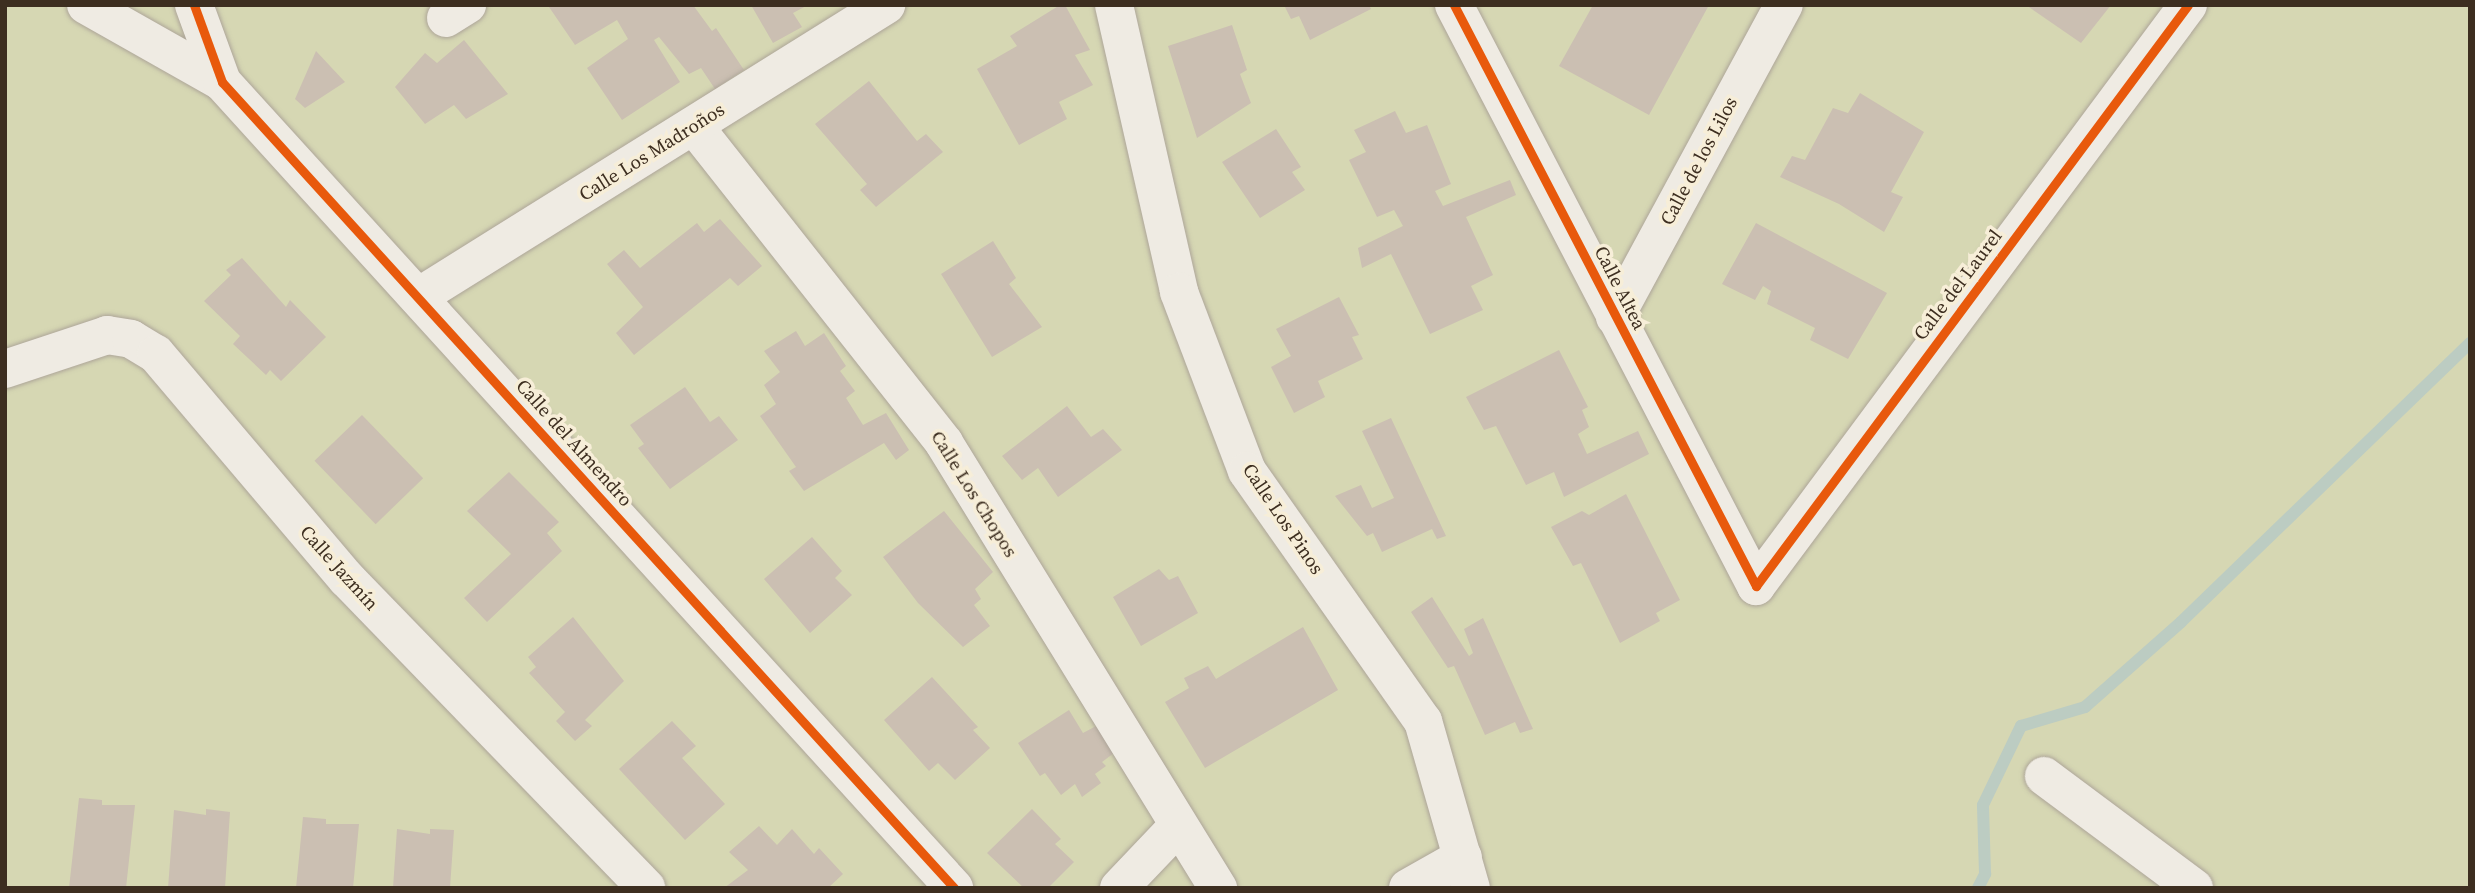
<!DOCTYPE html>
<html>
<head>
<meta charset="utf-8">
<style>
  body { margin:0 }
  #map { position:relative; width:2475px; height:893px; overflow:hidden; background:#e7e0d1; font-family:"Source Serif 4",serif }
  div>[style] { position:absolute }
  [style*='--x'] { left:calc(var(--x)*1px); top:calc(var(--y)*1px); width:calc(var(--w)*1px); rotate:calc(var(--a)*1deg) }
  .green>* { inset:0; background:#d6d7b3; transform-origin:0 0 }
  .stream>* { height:12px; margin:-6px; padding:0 6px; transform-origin:6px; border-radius:6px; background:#bcccc2 }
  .building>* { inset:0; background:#cbbfb2; transform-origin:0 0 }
  .roads { filter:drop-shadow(0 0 2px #ada599) drop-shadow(0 0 2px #ada599) }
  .minor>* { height:38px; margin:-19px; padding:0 19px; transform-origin:19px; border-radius:19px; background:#efebe3 }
  .cycleway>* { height:9px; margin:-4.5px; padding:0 4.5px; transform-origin:4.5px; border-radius:4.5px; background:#e8590c }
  span { translate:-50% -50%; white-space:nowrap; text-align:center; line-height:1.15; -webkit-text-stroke:7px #f7eed8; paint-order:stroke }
  .street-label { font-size:19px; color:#3d2e20 }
  .frame { position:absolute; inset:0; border:7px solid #3d2e20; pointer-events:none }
</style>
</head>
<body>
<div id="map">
  <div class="green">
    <i style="left:5px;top:5px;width:2465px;height:883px"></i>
  </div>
  <div class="stream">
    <i style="--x:1978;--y:888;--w:16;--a:-63"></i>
    <i style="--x:1985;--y:874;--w:69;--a:-91.7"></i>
    <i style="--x:1983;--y:805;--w:88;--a:-64.3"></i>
    <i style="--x:2021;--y:726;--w:67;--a:-16.5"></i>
    <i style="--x:2085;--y:707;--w:128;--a:-41.5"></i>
    <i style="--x:2181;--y:622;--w:402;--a:-44"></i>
  </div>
  <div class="building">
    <i style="clip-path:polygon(693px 5px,712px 31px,716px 28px,744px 70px,715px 89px,701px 68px,689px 74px,659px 37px,654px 40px,680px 82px,622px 120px,587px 68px,628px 39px,617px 20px,575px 45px,549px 7px)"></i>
    <i style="clip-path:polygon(751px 5px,808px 5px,793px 13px,802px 27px,773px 43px)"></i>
    <i style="clip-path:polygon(1060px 5px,1065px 5px,1090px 50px,1075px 55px,1093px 85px,1059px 102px,1067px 119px,1019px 145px,977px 69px,1017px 46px,1010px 36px)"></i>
    <i style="clip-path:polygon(1284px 5px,1369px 5px,1371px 9px,1310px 40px,1299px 16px,1291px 19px)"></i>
    <i style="clip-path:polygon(1593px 5px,1709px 5px,1649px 115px,1559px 66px)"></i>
    <i style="clip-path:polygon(2026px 5px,2111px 5px,2081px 43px)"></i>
    <i style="clip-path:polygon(1232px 25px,1247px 70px,1240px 74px,1251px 103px,1197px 138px,1168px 46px)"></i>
    <i style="clip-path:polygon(464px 40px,508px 94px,466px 119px,454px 105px,425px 124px,395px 87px,425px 53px,437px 63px)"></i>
    <i style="clip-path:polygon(316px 51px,345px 82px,305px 108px,295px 99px)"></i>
    <i style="clip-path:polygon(869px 81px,917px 141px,926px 134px,943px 152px,876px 207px,860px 190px,867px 184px,815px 124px)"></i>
    <i style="clip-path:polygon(1860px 93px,1924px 132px,1891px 192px,1903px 197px,1884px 232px,1839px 204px,1780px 177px,1792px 156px,1805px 160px,1833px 108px,1848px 113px)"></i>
    <i style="clip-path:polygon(1395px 111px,1406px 133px,1427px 125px,1451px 184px,1435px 191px,1443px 206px,1510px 180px,1516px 195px,1466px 217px,1493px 275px,1471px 286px,1483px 310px,1430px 334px,1391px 254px,1362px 268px,1358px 248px,1403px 226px,1394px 210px,1377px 217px,1349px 160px,1366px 152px,1354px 130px)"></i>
    <i style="clip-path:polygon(1276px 129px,1301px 167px,1292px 172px,1305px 190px,1260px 218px,1222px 162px)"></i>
    <i style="clip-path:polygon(720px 219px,762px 266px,738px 286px,730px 278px,634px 355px,616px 333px,643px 307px,607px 264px,624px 250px,640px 268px,697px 223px,704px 232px)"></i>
    <i style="clip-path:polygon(1756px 223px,1887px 293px,1848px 359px,1810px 340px,1815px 328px,1767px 304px,1771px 291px,1763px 286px,1755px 300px,1722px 284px)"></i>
    <i style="clip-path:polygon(993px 241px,1016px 278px,1009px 284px,1042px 327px,992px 357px,941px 274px)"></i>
    <i style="clip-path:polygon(242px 258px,286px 307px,290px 300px,326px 337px,281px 381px,270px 370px,266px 375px,233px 344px,240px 336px,204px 301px,231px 275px,226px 270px)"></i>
    <i style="clip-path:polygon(1339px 297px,1359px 335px,1352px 337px,1363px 359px,1318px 381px,1325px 397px,1294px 413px,1271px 367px,1291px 356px,1276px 329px)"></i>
    <i style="clip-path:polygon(796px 331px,805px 346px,824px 333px,846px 366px,840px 371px,855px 391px,846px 398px,863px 425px,886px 413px,909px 450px,896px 460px,884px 443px,804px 491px,789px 471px,796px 467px,760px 416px,776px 404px,764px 385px,780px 372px,764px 351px)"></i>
    <i style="clip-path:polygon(1559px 350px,1588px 407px,1582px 410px,1589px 427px,1578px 434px,1587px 454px,1638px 431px,1649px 454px,1564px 497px,1554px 472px,1526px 485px,1496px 426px,1484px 430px,1466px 397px)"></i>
    <i style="clip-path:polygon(685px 387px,710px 422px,719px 416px,738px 440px,670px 489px,638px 448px,644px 444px,630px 425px)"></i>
    <i style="clip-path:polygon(1067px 406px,1091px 437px,1103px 429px,1122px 450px,1058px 497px,1038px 468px,1022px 480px,1002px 456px)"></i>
    <i style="left:362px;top:415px;width:88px;height:66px;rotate:46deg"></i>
    <i style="clip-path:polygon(1391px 418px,1446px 536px,1437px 539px,1432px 529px,1382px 552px,1373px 533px,1367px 536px,1335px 496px,1361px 485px,1372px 508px,1394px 498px,1362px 431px)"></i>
    <i style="clip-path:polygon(509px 472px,559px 522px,547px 533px,562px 551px,487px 622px,464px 598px,511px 554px,467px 511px)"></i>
    <i style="clip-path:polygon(1626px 494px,1680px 600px,1656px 613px,1660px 621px,1620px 643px,1581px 563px,1573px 566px,1551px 527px,1582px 511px,1589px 515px)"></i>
    <i style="clip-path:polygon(944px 511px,993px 572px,975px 589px,981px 599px,974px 605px,990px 626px,963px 647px,918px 603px,883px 557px)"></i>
    <i style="clip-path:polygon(812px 537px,842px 571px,835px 578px,852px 595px,810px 633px,764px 579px)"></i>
    <i style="clip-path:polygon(1159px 569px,1169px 580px,1178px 576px,1198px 613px,1141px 646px,1113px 597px)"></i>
    <i style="clip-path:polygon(1432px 597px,1469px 656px,1473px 653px,1464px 629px,1483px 618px,1533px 729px,1520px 733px,1515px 722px,1485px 735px,1454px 666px,1448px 668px,1411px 612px)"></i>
    <i style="clip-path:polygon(573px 617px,624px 681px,585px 720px,592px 726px,575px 741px,556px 721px,565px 712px,529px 673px,536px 667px,528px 657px)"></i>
    <i style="clip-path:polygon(1303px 627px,1338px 690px,1205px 768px,1165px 702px,1189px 688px,1184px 678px,1208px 666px,1216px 679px)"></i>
    <i style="clip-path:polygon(932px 677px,978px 727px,973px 730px,990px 748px,955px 780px,938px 763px,929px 771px,884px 720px)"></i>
    <i style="clip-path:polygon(1069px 710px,1083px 733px,1100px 724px,1118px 750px,1102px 762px,1106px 766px,1095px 774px,1101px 783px,1082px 797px,1075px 784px,1061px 795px,1045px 773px,1040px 776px,1018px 743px)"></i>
    <i style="clip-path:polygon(672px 721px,696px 746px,682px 758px,725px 804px,685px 840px,619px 769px)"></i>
    <i style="clip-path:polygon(79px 798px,102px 800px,102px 805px,135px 805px,126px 888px,69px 888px)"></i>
    <i style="clip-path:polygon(206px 809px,230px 812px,225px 888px,168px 888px,174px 810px,206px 815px)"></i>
    <i style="clip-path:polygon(1032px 809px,1061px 839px,1055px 844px,1074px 862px,1048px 888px,1024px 888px,987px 853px)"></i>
    <i style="clip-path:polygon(303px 817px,326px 819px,326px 824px,359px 824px,353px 888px,296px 888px)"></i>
    <i style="clip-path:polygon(759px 826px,777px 845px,792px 829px,814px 854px,819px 848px,843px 874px,828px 888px,724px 888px,748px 870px,729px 852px)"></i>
    <i style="clip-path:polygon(397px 829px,430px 834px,430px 829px,454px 830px,450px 888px,393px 888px)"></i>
  </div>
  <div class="roads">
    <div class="minor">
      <i style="--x:86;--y:5;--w:156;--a:29.5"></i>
      <i style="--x:194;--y:5;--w:82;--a:70"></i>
      <i style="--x:222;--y:82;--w:1089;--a:47.75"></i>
      <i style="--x:1114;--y:5;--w:294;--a:77.2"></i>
      <i style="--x:1179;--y:292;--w:191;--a:69.2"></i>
      <i style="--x:1247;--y:471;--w:306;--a:54.9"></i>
      <i style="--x:1423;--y:721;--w:174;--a:74"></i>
      <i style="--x:1454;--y:5;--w:655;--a:62.53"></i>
      <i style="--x:1756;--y:586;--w:724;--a:-53.37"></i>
      <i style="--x:446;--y:18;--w:25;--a:-32"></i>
      <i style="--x:694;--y:126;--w:404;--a:51.7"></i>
      <i style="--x:944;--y:443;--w:523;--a:58.38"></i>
      <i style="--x:418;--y:297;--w:552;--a:-31.96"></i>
      <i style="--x:1615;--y:317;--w:355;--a:-61.6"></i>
      <i style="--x:5;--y:369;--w:108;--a:-18.4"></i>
      <i style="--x:107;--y:335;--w:24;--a:9"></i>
      <i style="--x:131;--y:339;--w:29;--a:31"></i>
      <i style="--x:156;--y:354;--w:295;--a:49.7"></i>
      <i style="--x:347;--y:579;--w:430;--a:45.9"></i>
      <i style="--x:2044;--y:776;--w:187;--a:36.7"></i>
      <i style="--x:1119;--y:888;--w:84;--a:-46.4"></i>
      <i style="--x:1408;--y:888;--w:63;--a:-29.4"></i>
    </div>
  </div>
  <div class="cycleway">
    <i style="--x:194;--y:5;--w:82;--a:70"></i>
    <i style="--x:222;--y:82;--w:1089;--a:47.75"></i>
    <i style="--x:1454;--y:5;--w:655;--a:62.53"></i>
    <i style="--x:1756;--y:586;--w:724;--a:-53.37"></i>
  </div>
  <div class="street-label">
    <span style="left:652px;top:152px;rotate:-32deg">Calle Los Madroños</span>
    <span style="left:1699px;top:161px;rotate:-62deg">Calle de los Lilos</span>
    <span style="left:1958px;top:285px;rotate:-53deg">Calle del Laurel</span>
    <span style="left:1620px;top:288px;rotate:63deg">Calle Altea</span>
    <span style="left:574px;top:443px;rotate:48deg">Calle del Almendro</span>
    <span style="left:974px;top:494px;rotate:58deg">Calle Los Chopos</span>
    <span style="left:1283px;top:519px;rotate:56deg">Calle Los Pinos</span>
    <span style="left:339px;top:568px;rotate:48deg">Calle Jazmín</span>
  </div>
  <div class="frame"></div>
</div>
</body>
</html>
